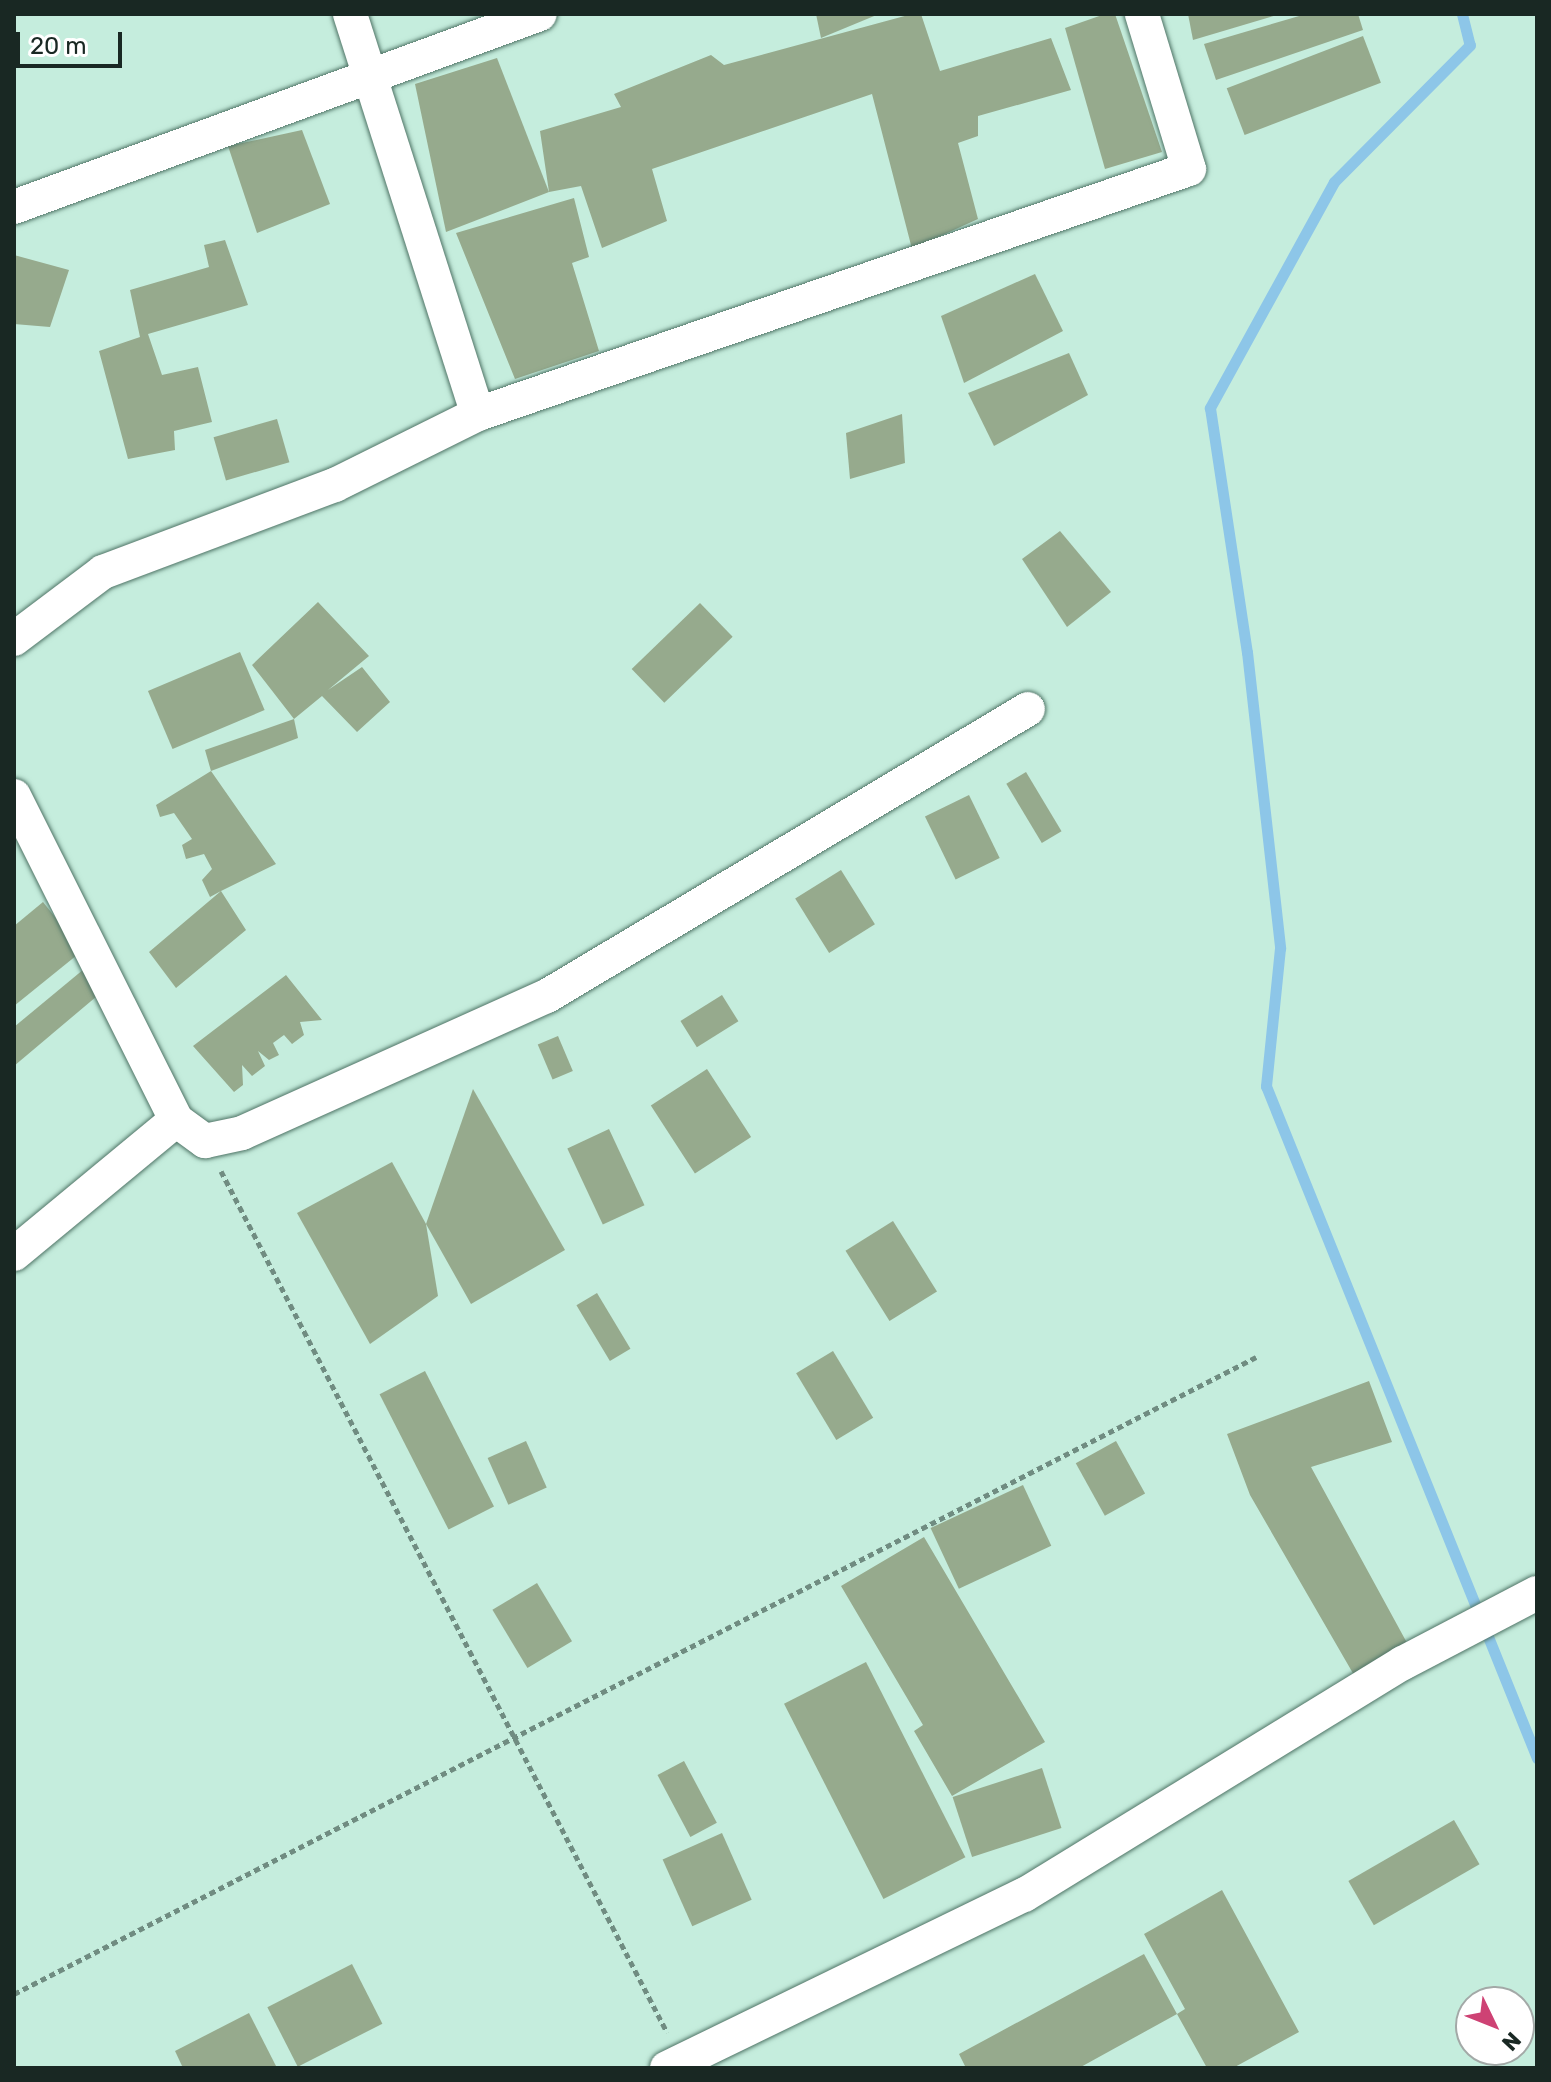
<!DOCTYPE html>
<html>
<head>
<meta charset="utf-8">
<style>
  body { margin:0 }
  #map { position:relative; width:1551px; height:2082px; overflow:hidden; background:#c5eddd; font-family:Rubik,sans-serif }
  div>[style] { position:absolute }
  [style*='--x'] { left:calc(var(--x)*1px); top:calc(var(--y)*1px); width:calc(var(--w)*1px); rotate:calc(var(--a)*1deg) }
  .stream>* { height:11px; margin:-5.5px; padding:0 5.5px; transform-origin:5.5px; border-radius:5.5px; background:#8dc6e8 }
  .building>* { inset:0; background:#96aa8d; transform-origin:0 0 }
  .path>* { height:5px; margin-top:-2.5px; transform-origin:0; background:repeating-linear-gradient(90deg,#708c81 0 6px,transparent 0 10px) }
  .roads { filter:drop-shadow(0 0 2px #4f7466) drop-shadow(0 0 2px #4f7466) }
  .minor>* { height:34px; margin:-17px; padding:0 17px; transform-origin:17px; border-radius:17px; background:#fff }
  span { translate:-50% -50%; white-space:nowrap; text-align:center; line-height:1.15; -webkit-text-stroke:7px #fff; paint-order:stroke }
  .frame { position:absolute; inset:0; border:16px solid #192823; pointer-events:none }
  .north { position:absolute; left:1455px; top:1986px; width:80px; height:80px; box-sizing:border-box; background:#fff; border:2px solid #a3a9a7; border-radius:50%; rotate:133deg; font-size:22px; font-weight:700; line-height:32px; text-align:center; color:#192823 }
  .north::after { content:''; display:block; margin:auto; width:28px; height:36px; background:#ce4274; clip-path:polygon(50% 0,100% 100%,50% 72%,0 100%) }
  .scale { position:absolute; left:16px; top:32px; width:106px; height:36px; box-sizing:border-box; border:4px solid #192823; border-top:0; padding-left:10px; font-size:24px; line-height:28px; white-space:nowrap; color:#192823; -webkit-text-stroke:6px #fff; paint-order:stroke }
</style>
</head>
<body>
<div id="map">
  <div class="stream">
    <i style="--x:1462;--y:14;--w:32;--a:76"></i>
    <i style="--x:1470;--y:45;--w:193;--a:134.8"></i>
    <i style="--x:1334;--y:182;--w:258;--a:118.8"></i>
    <i style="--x:1210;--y:408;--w:247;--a:81.4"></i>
    <i style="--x:1247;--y:652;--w:298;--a:83.6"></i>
    <i style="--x:1280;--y:948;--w:139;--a:95.8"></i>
    <i style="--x:1266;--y:1086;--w:725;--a:68.04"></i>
  </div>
  <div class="building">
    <i style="clip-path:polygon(816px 14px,879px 14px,821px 38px)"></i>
    <i style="clip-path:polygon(912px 14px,921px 14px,940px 71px,1051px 38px,1071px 90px,978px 116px,978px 136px,958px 143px,978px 219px,912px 249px,872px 94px,652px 169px,667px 221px,602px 248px,581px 186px,549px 192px,540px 131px,621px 107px,614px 94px,711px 55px,724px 65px)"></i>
    <i style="clip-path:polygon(1105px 14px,1115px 14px,1162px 152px,1105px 169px,1065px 28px)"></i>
    <i style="clip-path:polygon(1188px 14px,1277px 14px,1277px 15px,1193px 40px)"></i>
    <i style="clip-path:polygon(1306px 14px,1358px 14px,1363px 30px,1216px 80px,1204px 44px)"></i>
    <i style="left:1363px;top:36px;width:50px;height:146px;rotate:69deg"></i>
    <i style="clip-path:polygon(497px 58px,549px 192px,446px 232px,415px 84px)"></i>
    <i style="clip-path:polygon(302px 130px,330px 204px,257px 233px,228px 146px)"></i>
    <i style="clip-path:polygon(574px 198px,589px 257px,572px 263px,599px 351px,515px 379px,456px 233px)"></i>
    <i style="clip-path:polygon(225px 240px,248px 305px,148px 334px,162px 375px,198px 367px,212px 422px,174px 431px,175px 450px,128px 459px,99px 351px,140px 337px,130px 290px,209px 267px,204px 245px)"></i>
    <i style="clip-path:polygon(14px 255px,69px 270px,50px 327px,14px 324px)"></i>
    <i style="clip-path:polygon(1035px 274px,1063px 331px,964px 383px,941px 316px)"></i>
    <i style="clip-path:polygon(1069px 353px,1088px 395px,994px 446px,968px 393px)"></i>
    <i style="clip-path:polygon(902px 414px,905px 463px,850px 479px,846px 433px)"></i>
    <i style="left:277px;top:419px;width:45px;height:66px;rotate:74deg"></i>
    <i style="clip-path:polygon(1060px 531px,1111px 592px,1067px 627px,1022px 559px)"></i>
    <i style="clip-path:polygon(318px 602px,369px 656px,328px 690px,362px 667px,390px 702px,357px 732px,322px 696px,294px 719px,252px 665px)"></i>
    <i style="left:700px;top:603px;width:47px;height:95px;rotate:46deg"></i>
    <i style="left:240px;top:652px;width:63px;height:100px;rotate:67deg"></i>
    <i style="clip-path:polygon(294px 719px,298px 738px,211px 771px,205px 750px)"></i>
    <i style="clip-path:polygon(211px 771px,276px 864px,221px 891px,246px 930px,176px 988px,149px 952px,221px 891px,210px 897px,202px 880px,212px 869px,204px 854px,186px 859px,182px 845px,192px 839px,174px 813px,160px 817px,156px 805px)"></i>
    <i style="left:1026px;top:772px;width:69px;height:23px;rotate:59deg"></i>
    <i style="left:969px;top:795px;width:70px;height:49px;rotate:64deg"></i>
    <i style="left:841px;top:870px;width:64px;height:54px;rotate:58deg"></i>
    <i style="clip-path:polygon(43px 902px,82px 951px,14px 1006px,14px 926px)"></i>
    <i style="clip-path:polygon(84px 969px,103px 991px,14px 1066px,14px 1027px)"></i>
    <i style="clip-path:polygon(286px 975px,322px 1020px,300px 1022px,304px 1035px,292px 1044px,284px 1035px,273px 1043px,279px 1055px,269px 1060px,258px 1051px,265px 1066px,252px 1076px,242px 1065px,243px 1085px,234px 1092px,193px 1046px)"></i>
    <i style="left:722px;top:995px;width:31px;height:49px;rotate:58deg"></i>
    <i style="left:558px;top:1036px;width:38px;height:22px;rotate:67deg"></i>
    <i style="left:707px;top:1069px;width:81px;height:67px;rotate:57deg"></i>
    <i style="clip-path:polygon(473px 1089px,565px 1250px,471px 1304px,426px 1224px)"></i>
    <i style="left:609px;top:1129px;width:84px;height:46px;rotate:65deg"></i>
    <i style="clip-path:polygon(392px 1162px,426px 1224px,438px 1296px,370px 1344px,297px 1213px)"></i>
    <i style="left:893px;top:1221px;width:83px;height:56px;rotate:58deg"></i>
    <i style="left:597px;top:1293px;width:65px;height:24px;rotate:59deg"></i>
    <i style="left:833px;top:1351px;width:78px;height:43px;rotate:59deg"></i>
    <i style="left:425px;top:1371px;width:152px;height:51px;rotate:63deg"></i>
    <i style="clip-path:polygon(1369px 1381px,1392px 1442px,1311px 1467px,1412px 1652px,1358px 1682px,1250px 1495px,1227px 1434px)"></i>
    <i style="left:526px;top:1441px;width:51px;height:42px;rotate:66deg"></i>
    <i style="left:1116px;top:1441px;width:60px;height:46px;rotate:61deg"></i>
    <i style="left:1023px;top:1485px;width:67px;height:102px;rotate:65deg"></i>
    <i style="clip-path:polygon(924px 1537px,1045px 1742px,952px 1796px,914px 1731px,923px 1725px,841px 1586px)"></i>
    <i style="left:537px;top:1583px;width:68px;height:52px;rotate:59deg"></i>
    <i style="left:866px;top:1662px;width:219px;height:92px;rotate:63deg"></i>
    <i style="left:684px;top:1761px;width:70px;height:30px;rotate:62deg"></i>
    <i style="left:1042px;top:1768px;width:63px;height:94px;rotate:72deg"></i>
    <i style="left:1454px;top:1820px;width:51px;height:122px;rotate:60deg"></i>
    <i style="left:722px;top:1833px;width:73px;height:65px;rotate:66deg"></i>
    <i style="clip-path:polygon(1222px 1890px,1299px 2032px,1233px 2068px,1207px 2068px,1177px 2014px,1079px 2068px,966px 2068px,959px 2054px,1144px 1954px,1177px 2014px,1185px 2009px,1144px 1934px)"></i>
    <i style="left:352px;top:1964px;width:67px;height:95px;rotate:63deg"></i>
    <i style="clip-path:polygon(249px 2013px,277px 2068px,183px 2068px,175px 2051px)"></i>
  </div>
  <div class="path">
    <i style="--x:221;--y:1171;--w:970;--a:62.62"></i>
    <i style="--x:14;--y:1994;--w:1396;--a:-27.15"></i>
  </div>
  <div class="roads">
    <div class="minor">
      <i style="--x:350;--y:14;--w:420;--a:72.3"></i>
      <i style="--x:478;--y:414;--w:752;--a:-19.01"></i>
      <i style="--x:1189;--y:169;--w:162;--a:-106.9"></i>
      <i style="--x:14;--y:207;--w:560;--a:-20.15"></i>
      <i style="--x:14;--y:639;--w:111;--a:-37"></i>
      <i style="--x:103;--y:572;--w:248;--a:-20.6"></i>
      <i style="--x:335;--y:485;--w:160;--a:-26.4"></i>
      <i style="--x:14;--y:796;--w:362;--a:63.4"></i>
      <i style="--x:176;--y:1120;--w:36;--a:36"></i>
      <i style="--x:205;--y:1141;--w:38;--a:-12"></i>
      <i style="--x:242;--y:1133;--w:334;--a:-24.2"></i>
      <i style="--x:547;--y:996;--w:560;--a:-30.82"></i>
      <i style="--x:14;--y:1254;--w:210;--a:-39.6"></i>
      <i style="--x:667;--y:2068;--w:397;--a:-25.9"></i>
      <i style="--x:1024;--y:1895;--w:444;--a:-31.5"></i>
      <i style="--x:1403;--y:1663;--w:151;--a:-27.6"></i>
    </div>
  </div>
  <div class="frame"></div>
  <div class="north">N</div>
  <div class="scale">20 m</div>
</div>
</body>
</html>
